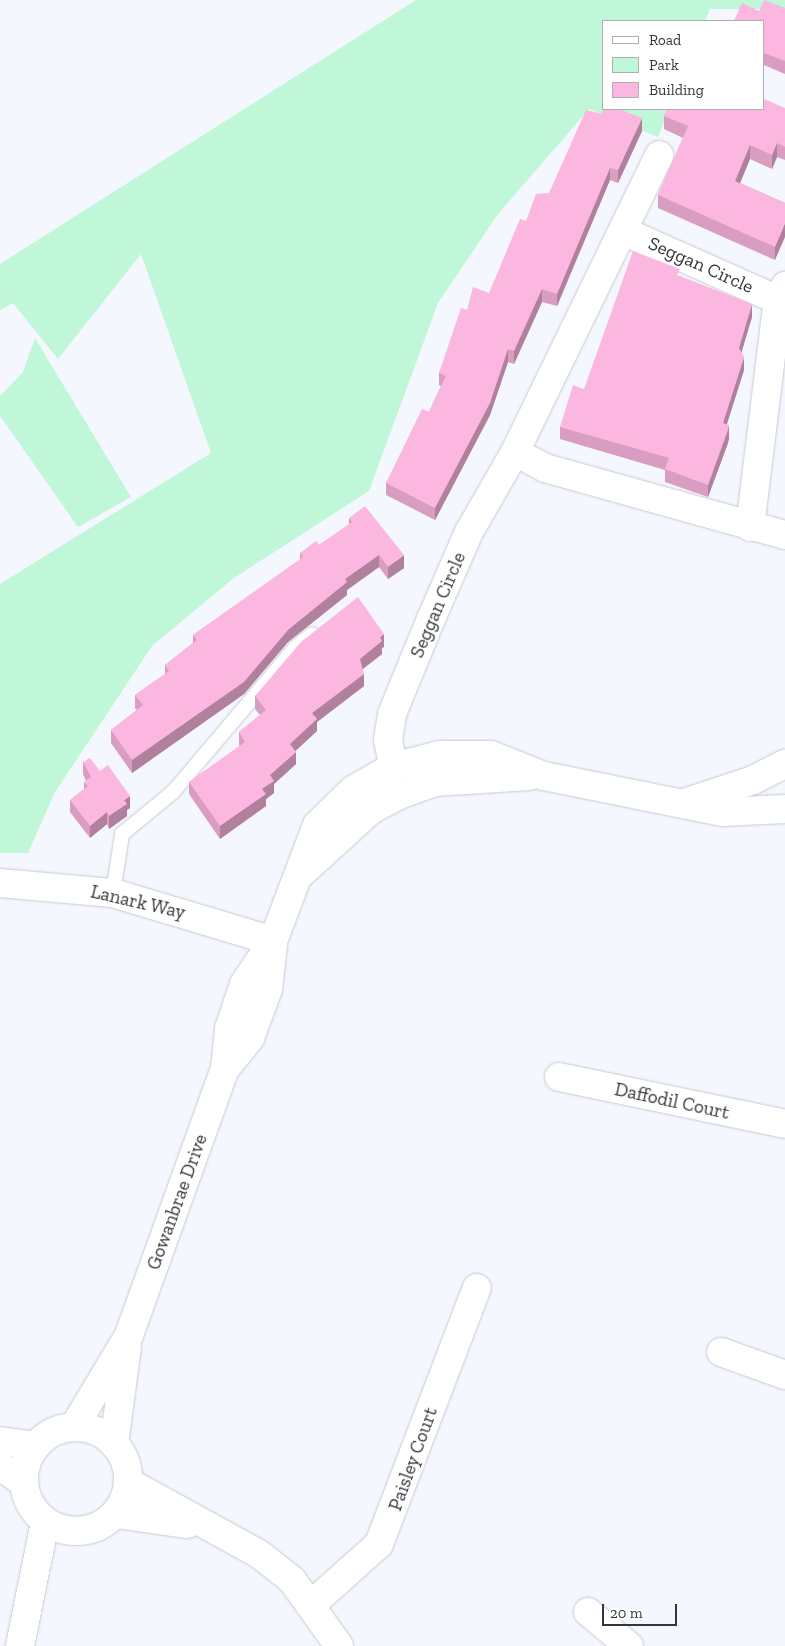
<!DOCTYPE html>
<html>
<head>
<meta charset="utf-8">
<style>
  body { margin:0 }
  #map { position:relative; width:785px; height:1646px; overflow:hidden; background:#f4f7fe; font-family:"Zilla Slab",serif }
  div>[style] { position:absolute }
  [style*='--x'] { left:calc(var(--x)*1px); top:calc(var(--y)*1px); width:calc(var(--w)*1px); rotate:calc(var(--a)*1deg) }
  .green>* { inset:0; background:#bff7d8 }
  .roads { filter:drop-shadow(0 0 1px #c8cad2) drop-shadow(0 0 1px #c8cad2) }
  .service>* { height:14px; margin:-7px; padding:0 7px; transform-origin:7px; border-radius:7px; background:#fff }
  .minor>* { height:28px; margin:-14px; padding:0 14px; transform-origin:14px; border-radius:14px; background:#fff }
  .minor>.ring { margin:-14px; padding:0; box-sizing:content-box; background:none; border:28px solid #fff; border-radius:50% }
  .wall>* { inset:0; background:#d89dc1 }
  .shaded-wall>* { inset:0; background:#b0809d }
  .building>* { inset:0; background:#fbb7e0 }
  span { translate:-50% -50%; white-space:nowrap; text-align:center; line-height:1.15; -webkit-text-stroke:5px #fff; paint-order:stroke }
  .street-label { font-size:19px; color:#353639 }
  .legend { position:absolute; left:602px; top:20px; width:162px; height:90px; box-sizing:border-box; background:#fff; border:1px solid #aeafb0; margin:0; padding:6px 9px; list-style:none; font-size:15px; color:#353639 }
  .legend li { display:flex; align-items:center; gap:10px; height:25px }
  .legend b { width:25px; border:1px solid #aeafb0 }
  .scale { position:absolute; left:602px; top:1604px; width:75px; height:22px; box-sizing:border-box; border:2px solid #353639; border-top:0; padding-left:6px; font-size:15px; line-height:18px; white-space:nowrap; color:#353639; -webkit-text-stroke:4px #fff; paint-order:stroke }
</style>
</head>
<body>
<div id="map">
  <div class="green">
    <i style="clip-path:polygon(416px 0,785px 0,785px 9px,710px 9px,705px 21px,604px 21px,604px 109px,670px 109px,658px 137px,589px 109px,498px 214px,438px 303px,369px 491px,234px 578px,152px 646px,55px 792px,28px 853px,0 853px,0 584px,211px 453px,141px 254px,58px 359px,13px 303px,0 310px,0 264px)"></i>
    <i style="clip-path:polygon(35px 338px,131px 497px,78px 527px,0 416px,0 396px,23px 372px)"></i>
  </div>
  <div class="roads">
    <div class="service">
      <i style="--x:113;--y:893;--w:60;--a:-81.3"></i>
      <i style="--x:122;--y:834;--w:66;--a:-39.5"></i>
      <i style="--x:173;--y:792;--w:189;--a:-49.7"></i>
      <i style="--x:295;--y:648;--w:22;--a:-39"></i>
    </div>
    <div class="minor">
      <i style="--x:623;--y:231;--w:170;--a:24"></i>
      <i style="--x:515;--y:452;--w:34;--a:28"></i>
      <i style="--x:545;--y:468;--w:249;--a:15.6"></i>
      <i style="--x:750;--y:527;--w:229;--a:-83"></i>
      <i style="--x:778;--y:300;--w:16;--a:-63"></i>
      <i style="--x:393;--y:767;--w:27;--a:-100"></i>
      <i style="--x:388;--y:740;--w:26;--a:-81"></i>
      <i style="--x:392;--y:714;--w:103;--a:-67.7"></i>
      <i style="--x:431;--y:619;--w:95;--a:-66.4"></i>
      <i style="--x:469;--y:532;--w:92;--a:-60.1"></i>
      <i style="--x:515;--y:452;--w:330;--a:-64.1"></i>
      <i style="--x:684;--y:803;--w:73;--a:-18.4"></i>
      <i style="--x:753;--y:780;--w:36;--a:-27"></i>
      <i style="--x:303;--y:872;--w:92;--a:-42.4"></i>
      <i style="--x:371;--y:810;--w:32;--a:-28"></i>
      <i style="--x:399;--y:795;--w:37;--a:-20"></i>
      <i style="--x:434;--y:782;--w:96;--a:-3.6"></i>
      <i style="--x:0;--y:883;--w:113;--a:5.1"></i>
      <i style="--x:113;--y:893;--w:167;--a:16.7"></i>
      <i style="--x:225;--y:1069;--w:40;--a:-51"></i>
      <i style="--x:250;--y:1038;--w:52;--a:-69.8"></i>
      <i style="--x:268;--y:989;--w:44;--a:-83.5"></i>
      <i style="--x:559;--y:1077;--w:231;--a:11.7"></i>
      <i style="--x:721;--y:1352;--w:68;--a:19.8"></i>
      <i class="ring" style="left:24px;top:1427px;width:76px;height:76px"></i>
      <i style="--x:74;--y:1427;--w:107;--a:-59.1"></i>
      <i style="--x:129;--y:1335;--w:283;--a:-70.2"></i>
      <i style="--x:225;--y:1069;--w:40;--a:-84.3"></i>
      <i style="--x:229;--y:1029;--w:47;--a:-71.6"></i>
      <i style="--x:244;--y:984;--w:52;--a:-56"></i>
      <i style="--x:273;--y:941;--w:124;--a:-69.2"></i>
      <i style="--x:317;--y:825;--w:50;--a:-44.2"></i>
      <i style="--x:353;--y:790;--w:46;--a:-29.9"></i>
      <i style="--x:393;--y:767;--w:49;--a:-14.3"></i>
      <i style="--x:440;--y:755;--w:51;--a:0"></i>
      <i style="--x:491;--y:755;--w:57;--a:21.6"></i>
      <i style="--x:544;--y:776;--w:182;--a:11.4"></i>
      <i style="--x:722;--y:812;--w:63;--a:-2.7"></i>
      <i style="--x:0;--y:1441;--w:35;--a:8"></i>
      <i style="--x:114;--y:1444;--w:98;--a:-82.4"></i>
      <i style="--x:0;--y:1466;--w:28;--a:35"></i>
      <i style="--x:128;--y:1482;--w:149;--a:28.8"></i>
      <i style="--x:259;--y:1554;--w:42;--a:38.2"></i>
      <i style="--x:292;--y:1580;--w:81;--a:54.5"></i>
      <i style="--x:116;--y:1514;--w:72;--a:8"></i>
      <i style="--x:312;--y:1604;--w:90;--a:-41.8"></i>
      <i style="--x:379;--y:1544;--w:274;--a:-69.1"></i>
      <i style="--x:588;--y:1612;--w:53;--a:39.7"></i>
      <i style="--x:20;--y:1646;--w:126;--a:-78.6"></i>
    </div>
  </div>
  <div class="wall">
    <i style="clip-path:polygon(785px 8px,785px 74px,764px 65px,764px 21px,759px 11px)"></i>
    <i style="clip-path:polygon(785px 108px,785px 160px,777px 157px,772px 169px,750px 159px,740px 183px,785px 203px,775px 260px,658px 208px,658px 195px,683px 138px,664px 129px,664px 116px)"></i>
    <i style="clip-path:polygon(602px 114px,642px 131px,618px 183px,610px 180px,557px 306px,542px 302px,514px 364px,508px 362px,490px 415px,435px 520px,386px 495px,386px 483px,429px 412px,441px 386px,439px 385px,439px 373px,467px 310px,489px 293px,526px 221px,549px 193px)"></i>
    <i style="clip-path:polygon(680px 276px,752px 317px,741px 352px,744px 370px,727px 424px,729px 438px,728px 443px,708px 497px,665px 482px,665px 470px,560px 439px,560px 427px,584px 389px)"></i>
    <i style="clip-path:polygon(349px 518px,404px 568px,388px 579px,379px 567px,347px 590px,347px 595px,288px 642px,244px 694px,132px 773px,111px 743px,111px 730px,137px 710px,135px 708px,135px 695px,165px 674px,165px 665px,193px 643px,193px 635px,300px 560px,300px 553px,319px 545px,349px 525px)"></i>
    <i style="clip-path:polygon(384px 647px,382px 648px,382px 654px,363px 669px,364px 686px,317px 722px,317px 731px,295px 751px,296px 764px,274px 784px,274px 793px,266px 799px,266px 806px,220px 839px,189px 794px,189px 782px,240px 746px,239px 745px,239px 732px,260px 715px,255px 709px,255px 696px)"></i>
    <i style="clip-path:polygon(83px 762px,130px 808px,127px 810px,127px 816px,109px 829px,107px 824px,90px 838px,70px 812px,70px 800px,84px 789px,84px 782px,86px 781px,83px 774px)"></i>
  </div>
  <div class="shaded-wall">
    <i style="clip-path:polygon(642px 118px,642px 131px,618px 183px,618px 170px)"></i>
    <i style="clip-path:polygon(777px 143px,777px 157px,772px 169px,772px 155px)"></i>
    <i style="clip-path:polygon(750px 145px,750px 159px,735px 195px,735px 181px)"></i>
    <i style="clip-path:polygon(610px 168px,610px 180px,557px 306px,557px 294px)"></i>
    <i style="clip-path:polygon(785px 223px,785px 237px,775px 260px,775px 247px)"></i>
    <i style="clip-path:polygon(542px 289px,542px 302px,514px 364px,514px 351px)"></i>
    <i style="clip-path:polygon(752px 304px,752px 317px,739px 361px,739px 348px)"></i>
    <i style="clip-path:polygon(508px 349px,508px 362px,490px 415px,435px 520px,435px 508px)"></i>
    <i style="clip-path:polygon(744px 357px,744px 370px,723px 436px,723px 423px)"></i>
    <i style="clip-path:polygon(729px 425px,729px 438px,728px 443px,708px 497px,708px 485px)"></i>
    <i style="clip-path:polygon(379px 555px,379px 567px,347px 590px,347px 595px,288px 642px,244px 694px,132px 773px,132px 760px,288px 630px,345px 579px)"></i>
    <i style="clip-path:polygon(404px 555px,404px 568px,388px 579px,388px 567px)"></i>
    <i style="clip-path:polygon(384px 634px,384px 647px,382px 648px,382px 654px,360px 671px,360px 659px,380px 637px)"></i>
    <i style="clip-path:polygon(364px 674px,364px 686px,317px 722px,317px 731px,290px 756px,290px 744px,312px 713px)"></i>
    <i style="clip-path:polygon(296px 752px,296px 764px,274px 784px,274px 793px,266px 799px,266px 806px,220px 839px,220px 826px,262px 789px,270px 775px)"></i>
    <i style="clip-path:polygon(130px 796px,130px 808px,127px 810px,127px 816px,109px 829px,109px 816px,124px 800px)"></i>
    <i style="clip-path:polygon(107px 812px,107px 824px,90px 838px,90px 826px)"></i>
  </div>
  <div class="building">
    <i style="clip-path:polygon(764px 0,785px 8px,785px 61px,764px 53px,764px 21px,734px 21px,742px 3px,759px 11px)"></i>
    <i style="clip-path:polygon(764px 99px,785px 108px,785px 147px,777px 143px,772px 155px,750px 145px,735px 181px,785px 203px,785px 223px,775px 247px,658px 195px,688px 126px,664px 116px,667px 109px,764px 109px)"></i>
    <i style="clip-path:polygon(604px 108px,604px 109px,619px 109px,642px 118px,618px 170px,610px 168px,557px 294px,542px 289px,514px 351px,508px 349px,490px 403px,435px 508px,386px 483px,422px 409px,429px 412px,446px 376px,439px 373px,461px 308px,467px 310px,473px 287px,489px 293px,520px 219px,526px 221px,536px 194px,549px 193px,586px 110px,602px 114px)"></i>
    <i style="clip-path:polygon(633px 251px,680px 269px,677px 275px,752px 304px,739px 348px,744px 357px,723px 423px,729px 425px,728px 430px,708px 485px,665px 469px,669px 458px,560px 427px,573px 385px,584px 389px)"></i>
    <i style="clip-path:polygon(365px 506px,404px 555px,388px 567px,379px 555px,345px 579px,347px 582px,288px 630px,244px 682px,132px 760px,111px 730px,143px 705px,135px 695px,169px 671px,165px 665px,197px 640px,193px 635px,303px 557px,300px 553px,316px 541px,319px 545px,352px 522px,349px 518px)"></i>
    <i style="clip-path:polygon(358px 597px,384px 634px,380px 637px,382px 641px,360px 659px,364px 674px,312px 713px,317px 719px,290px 744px,296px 752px,270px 775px,274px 781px,262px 789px,266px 794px,220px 826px,189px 782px,245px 742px,239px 732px,266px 710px,255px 696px,301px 642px)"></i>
    <i style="clip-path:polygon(90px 758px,100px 771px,108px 765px,130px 796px,124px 800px,127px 804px,109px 816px,107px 812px,90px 826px,70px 800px,88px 786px,84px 782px,91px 777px,83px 762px)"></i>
  </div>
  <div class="street-label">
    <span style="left:701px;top:265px;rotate:24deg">Seggan Circle</span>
    <span style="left:438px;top:605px;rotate:-67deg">Seggan Circle</span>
    <span style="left:138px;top:902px;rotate:13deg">Lanark Way</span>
    <span style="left:672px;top:1101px;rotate:12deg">Daffodil Court</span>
    <span style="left:177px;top:1202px;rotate:-70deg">Gowanbrae Drive</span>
    <span style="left:413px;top:1459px;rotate:-70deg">Paisley Court</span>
  </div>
  <ul class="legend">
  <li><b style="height:6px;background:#fff"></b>Road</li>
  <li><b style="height:14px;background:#bff7d8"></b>Park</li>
  <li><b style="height:14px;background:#fbb7e0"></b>Building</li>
  </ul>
  <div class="scale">20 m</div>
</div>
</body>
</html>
